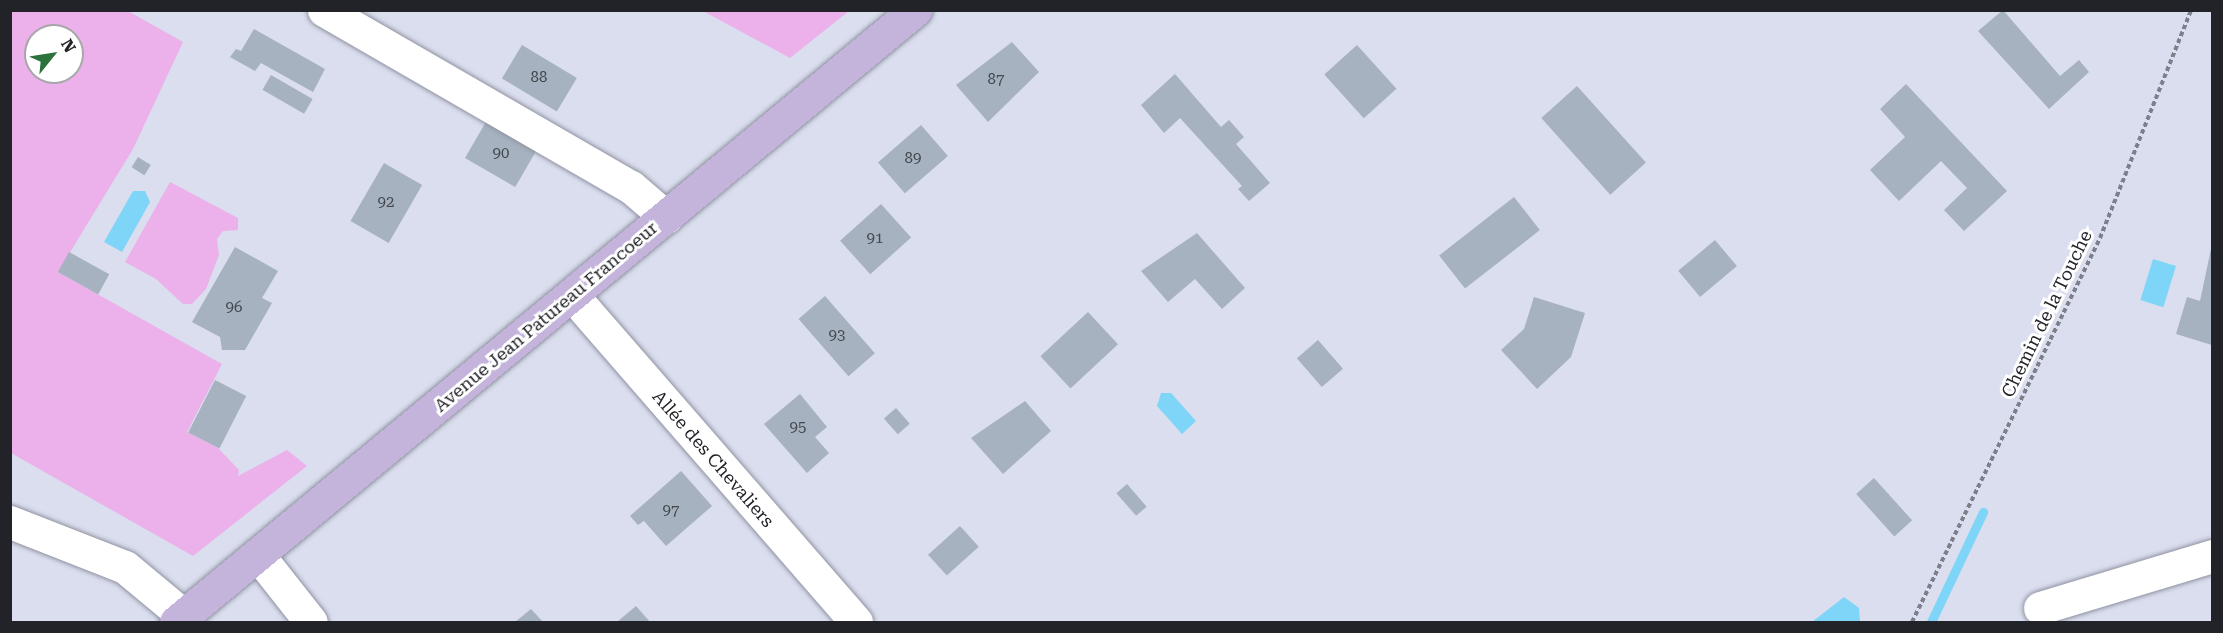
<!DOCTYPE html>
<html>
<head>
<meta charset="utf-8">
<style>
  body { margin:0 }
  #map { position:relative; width:2223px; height:633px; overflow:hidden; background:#dadeee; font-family:"Roboto Serif",serif }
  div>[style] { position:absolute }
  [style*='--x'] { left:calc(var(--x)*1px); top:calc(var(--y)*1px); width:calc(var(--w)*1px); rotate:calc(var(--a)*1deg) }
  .green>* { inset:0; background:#ecb0ea }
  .water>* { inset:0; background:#7ed5f7; transform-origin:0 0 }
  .stream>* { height:9px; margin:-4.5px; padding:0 4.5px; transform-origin:4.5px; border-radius:4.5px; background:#7ed5f7 }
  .building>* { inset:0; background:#a6b2bf; transform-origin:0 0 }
  .path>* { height:4px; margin-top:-2px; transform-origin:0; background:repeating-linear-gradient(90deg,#7d808b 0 4.5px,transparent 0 7.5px) }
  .roads { filter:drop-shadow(0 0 2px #8f92a1) drop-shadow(0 0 2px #8f92a1) }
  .minor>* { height:33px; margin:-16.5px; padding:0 16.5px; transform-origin:16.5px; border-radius:16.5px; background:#fff }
  .major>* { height:33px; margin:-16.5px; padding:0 16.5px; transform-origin:16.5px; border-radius:16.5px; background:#c4b4dc }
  span { translate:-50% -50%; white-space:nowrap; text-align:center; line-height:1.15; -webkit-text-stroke:6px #fff; paint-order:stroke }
  .number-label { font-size:15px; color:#43474e }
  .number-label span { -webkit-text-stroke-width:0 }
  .street-label { font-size:18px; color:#222329 }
  .frame { position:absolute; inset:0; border:12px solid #222329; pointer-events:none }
  .north { position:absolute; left:24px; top:24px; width:60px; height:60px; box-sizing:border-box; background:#fff; border:2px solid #a7a7a9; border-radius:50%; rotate:60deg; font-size:16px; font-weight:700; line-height:24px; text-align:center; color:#222329 }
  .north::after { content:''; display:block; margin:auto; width:21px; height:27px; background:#2c723d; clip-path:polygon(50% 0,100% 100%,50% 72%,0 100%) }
</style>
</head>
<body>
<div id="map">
  <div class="green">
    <i style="clip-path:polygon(evenodd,11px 11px,128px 11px,183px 42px,133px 149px,58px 272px,222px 364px,187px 432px,218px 448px,239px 470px,238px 476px,287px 450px,307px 466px,193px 556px,11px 453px,11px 11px,36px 36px,72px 36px,72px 72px,36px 72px,36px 36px)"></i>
    <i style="clip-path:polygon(703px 11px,849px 11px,790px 58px)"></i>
    <i style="clip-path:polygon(170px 182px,238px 218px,238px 230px,223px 231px,217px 239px,219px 255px,206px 289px,192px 304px,183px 304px,156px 279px,125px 262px)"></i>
  </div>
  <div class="water">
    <i style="clip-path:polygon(133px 191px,145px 191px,150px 202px,122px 252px,104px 242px)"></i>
    <i style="left:2153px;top:259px;width:24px;height:43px;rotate:17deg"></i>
    <i style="clip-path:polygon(1161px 393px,1171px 393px,1196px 421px,1182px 434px,1157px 406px)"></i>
    <i style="clip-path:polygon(1844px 597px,1859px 608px,1860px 622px,1812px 622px)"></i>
  </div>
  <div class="stream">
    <i style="--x:1931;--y:622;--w:122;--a:-64.7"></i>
  </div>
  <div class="building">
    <i style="clip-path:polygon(2003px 10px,2060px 76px,2079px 60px,2089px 72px,2049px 109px,1978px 31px)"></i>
    <i style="clip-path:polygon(254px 29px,325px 69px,313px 92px,261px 63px,255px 71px,230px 57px,236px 49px,241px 51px)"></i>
    <i style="clip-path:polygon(1012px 42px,1039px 72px,988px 122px,956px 85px)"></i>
    <i style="left:522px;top:45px;width:64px;height:39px;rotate:31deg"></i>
    <i style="left:1357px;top:45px;width:59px;height:44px;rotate:48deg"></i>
    <i style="clip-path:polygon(1175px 74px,1221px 127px,1229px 120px,1244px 137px,1236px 144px,1270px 183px,1249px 201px,1238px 189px,1242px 186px,1180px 118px,1164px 133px,1141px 105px)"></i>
    <i style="left:271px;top:75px;width:48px;height:17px;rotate:30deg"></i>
    <i style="clip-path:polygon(1906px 84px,2007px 191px,1964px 231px,1944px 210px,1967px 188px,1941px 161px,1899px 201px,1870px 170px,1905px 137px,1880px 109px)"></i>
    <i style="left:1577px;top:86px;width:103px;height:48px;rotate:48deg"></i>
    <i style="left:487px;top:120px;width:58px;height:44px;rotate:30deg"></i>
    <i style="left:921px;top:125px;width:41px;height:57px;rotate:49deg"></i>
    <i style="left:138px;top:157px;width:15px;height:12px;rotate:32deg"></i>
    <i style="left:384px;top:163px;width:44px;height:67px;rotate:30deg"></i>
    <i style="left:1514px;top:197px;width:42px;height:95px;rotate:52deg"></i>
    <i style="left:881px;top:204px;width:45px;height:55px;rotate:48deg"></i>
    <i style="clip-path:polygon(1197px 233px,1245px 288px,1222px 309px,1195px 279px,1168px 302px,1141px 271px)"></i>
    <i style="left:1715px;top:240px;width:34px;height:48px;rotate:50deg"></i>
    <i style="clip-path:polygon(2212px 244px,2212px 345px,2176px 334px,2187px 297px,2200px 301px)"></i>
    <i style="clip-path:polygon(235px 247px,278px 271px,262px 298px,272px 303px,245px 350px,222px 350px,220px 337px,192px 322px)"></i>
    <i style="left:69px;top:252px;width:46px;height:23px;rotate:29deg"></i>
    <i style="left:825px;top:296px;width:76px;height:35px;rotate:49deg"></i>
    <i style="clip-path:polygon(1534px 297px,1585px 313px,1571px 357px,1537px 389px,1501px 350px,1524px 329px)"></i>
    <i style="left:1088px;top:312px;width:44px;height:65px;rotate:47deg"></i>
    <i style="left:1318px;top:340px;width:38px;height:28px;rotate:49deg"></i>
    <i style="left:215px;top:380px;width:35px;height:59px;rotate:27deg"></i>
    <i style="clip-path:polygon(800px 394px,827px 427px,815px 437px,829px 453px,807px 473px,764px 424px)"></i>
    <i style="clip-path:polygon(1025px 401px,1051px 431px,1003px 474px,971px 438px)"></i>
    <i style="left:896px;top:408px;width:21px;height:16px;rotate:49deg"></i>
    <i style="clip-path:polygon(681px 471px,712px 506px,666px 546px,644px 521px,638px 525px,630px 516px)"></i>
    <i style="left:1874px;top:478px;width:57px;height:24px;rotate:48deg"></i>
    <i style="left:1127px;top:484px;width:30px;height:14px;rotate:49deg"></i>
    <i style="left:960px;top:526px;width:28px;height:43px;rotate:48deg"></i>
    <i style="clip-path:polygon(636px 606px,650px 622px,617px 622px)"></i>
    <i style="clip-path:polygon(531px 609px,543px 622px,515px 622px)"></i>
  </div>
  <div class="path">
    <i style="--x:1912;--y:622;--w:428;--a:-63.9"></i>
    <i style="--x:2100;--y:238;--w:245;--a:-68.2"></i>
  </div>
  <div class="roads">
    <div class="minor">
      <i style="--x:324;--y:10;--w:354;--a:30"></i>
      <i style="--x:631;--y:187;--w:46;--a:40.6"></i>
      <i style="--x:572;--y:295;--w:433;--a:49"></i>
      <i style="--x:10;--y:522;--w:123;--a:21.4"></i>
      <i style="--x:125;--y:567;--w:77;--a:39.7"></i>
      <i style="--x:258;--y:555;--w:85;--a:51.7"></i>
      <i style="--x:2040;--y:608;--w:180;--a:-16.8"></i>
    </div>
    <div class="major">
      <i style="--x:176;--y:622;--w:960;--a:-39.63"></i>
    </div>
  </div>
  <div class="number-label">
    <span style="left:539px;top:78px">88</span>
    <span style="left:996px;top:80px">87</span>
    <span style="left:501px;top:154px">90</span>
    <span style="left:913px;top:159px">89</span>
    <span style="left:386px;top:203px">92</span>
    <span style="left:875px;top:239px">91</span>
    <span style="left:234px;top:308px">96</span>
    <span style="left:837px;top:336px">93</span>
    <span style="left:798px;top:428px">95</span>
    <span style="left:671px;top:511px">97</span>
  </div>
  <div class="street-label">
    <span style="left:2047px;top:314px;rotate:-64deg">Chemin de la Touche</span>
    <span style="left:546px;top:317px;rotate:-40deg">Avenue Jean Patureau Francoeur</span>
    <span style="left:713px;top:459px;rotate:49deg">Allée des Chevaliers</span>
  </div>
  <div class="frame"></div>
  <div class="north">N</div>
</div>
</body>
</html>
